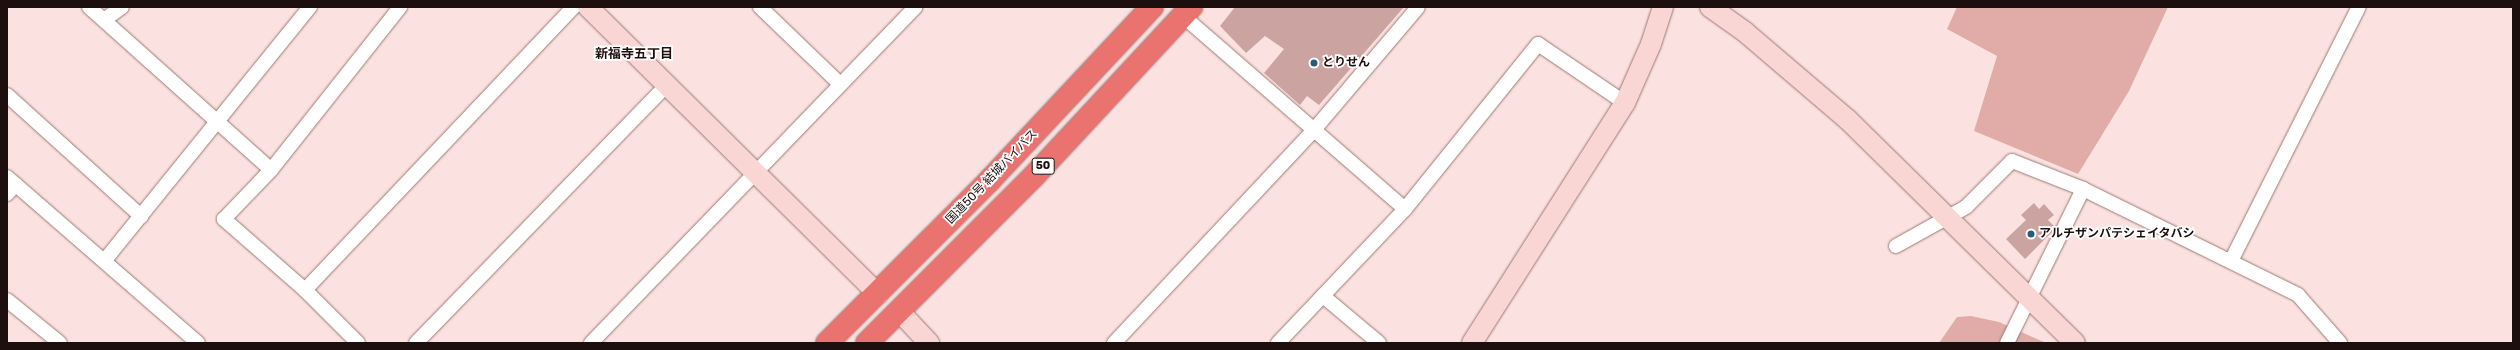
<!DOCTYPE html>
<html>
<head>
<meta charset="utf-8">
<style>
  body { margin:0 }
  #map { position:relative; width:2520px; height:350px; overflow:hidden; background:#fbe2e0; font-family:Rubik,"Noto Sans JP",sans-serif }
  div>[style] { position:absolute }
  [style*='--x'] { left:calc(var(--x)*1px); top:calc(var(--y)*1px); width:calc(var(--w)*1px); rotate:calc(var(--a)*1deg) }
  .forest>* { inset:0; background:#e1aba8 }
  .building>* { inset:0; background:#cba4a1 }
  .roads { filter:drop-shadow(0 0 1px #9c7875) drop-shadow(0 0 1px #9c7875) }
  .street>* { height:14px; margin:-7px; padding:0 7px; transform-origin:7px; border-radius:7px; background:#fff }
  .secondary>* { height:20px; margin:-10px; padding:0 10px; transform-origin:10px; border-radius:10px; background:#f9d5d4 }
  .highway>* { height:22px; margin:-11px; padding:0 11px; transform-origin:11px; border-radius:11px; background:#ea726f }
  .dots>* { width:11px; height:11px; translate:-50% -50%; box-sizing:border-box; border:2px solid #fff; border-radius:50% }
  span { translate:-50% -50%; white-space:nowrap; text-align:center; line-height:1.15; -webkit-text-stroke:3.5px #fff; paint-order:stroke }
  .shield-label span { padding:1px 3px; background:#fff; border:1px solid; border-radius:3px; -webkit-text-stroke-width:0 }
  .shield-label { font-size:11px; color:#1c0f0e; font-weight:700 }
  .poi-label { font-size:12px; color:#1c0f0e; font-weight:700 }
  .left { translate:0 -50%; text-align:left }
  .street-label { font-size:12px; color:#1c0f0e }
  .neighbourhood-label { font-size:13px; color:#1c0f0e; font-weight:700 }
  .frame { position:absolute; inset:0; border:8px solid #1c0f0e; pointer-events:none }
</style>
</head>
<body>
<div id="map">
  <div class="forest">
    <i style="clip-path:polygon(1957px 7px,2168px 7px,2129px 91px,2078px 174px,1974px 131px,1997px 56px,1947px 29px)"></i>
    <i style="clip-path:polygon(1971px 316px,1999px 322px,2046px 343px,1939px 343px,1957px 317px)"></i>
  </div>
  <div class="building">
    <i style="clip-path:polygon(1235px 7px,1404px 7px,1319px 105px,1307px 96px,1300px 105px,1264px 73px,1284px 49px,1265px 36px,1246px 53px,1220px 26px)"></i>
    <i style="clip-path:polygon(2034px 203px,2039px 209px,2044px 204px,2054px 215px,2048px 220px,2056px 228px,2025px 259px,2006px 239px,2026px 220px,2021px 215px)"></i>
  </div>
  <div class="roads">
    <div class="street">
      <i style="--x:89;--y:7;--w:244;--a:41.8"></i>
      <i style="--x:760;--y:7;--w:111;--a:43.9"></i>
      <i style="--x:1183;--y:16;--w:294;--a:41"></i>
      <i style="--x:104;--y:20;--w:22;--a:-36"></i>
      <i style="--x:7;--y:95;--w:181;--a:42.1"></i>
      <i style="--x:7;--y:177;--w:253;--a:41"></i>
      <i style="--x:7;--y:194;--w:13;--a:-48"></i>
      <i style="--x:1896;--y:246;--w:80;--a:-29.1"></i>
      <i style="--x:1966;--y:207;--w:65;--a:-45"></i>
      <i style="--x:2012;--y:161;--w:76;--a:21.5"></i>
      <i style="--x:2083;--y:189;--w:240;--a:26.2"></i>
      <i style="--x:2298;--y:295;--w:64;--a:48.8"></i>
      <i style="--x:105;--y:260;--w:326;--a:-51"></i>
      <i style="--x:2231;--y:261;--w:284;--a:-63.3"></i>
      <i style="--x:305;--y:290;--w:390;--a:-46.5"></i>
      <i style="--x:1323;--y:296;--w:73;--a:40"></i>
      <i style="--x:7;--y:300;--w:68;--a:39.1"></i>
      <i style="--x:358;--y:343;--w:75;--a:-135"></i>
      <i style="--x:305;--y:290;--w:108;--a:-138.8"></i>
      <i style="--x:224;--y:219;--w:68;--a:-46.2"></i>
      <i style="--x:271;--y:170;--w:208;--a:-51.6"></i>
      <i style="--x:416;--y:343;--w:361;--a:-45.8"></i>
      <i style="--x:591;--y:343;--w:467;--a:-46"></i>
      <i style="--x:1114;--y:343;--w:291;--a:-46.8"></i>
      <i style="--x:1313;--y:131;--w:162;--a:-49.7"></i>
      <i style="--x:1278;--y:343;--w:185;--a:-46.5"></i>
      <i style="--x:1405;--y:209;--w:212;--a:-51.1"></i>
      <i style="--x:1538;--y:44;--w:105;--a:34.1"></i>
      <i style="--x:2007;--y:343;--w:172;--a:-63.7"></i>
    </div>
    <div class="secondary">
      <i style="--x:588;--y:7;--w:408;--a:44.7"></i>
      <i style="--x:1710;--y:7;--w:43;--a:35.5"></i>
      <i style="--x:1745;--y:32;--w:135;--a:40.5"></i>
      <i style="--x:1848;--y:120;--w:318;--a:44.5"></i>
      <i style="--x:899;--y:311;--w:44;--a:46.8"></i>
      <i style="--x:1472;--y:343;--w:285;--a:-57.5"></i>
      <i style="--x:1625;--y:103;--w:64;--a:-66.2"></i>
      <i style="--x:1651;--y:44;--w:39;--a:-72"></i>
    </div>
    <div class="highway">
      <i style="--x:827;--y:343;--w:231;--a:-45"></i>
      <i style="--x:990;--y:180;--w:237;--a:-46.9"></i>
      <i style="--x:867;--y:343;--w:236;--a:-45"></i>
      <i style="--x:1034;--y:176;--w:231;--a:-47.1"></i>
    </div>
  </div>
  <div class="dots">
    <i style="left:1314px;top:63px;background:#2a5c79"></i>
    <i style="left:2031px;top:234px;background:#2a5c79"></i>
  </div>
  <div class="shield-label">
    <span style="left:1043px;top:166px">50</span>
  </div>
  <div class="poi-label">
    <span class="left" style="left:1322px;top:63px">とりせん</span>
    <span class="left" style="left:2039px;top:234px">アルチザンパテシェイタバシ</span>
  </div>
  <div class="street-label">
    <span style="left:992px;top:177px;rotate:-46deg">国道50号 結城バイパス</span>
  </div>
  <div class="neighbourhood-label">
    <span style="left:634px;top:54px">新福寺五丁目</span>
  </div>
  <div class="frame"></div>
</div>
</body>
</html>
